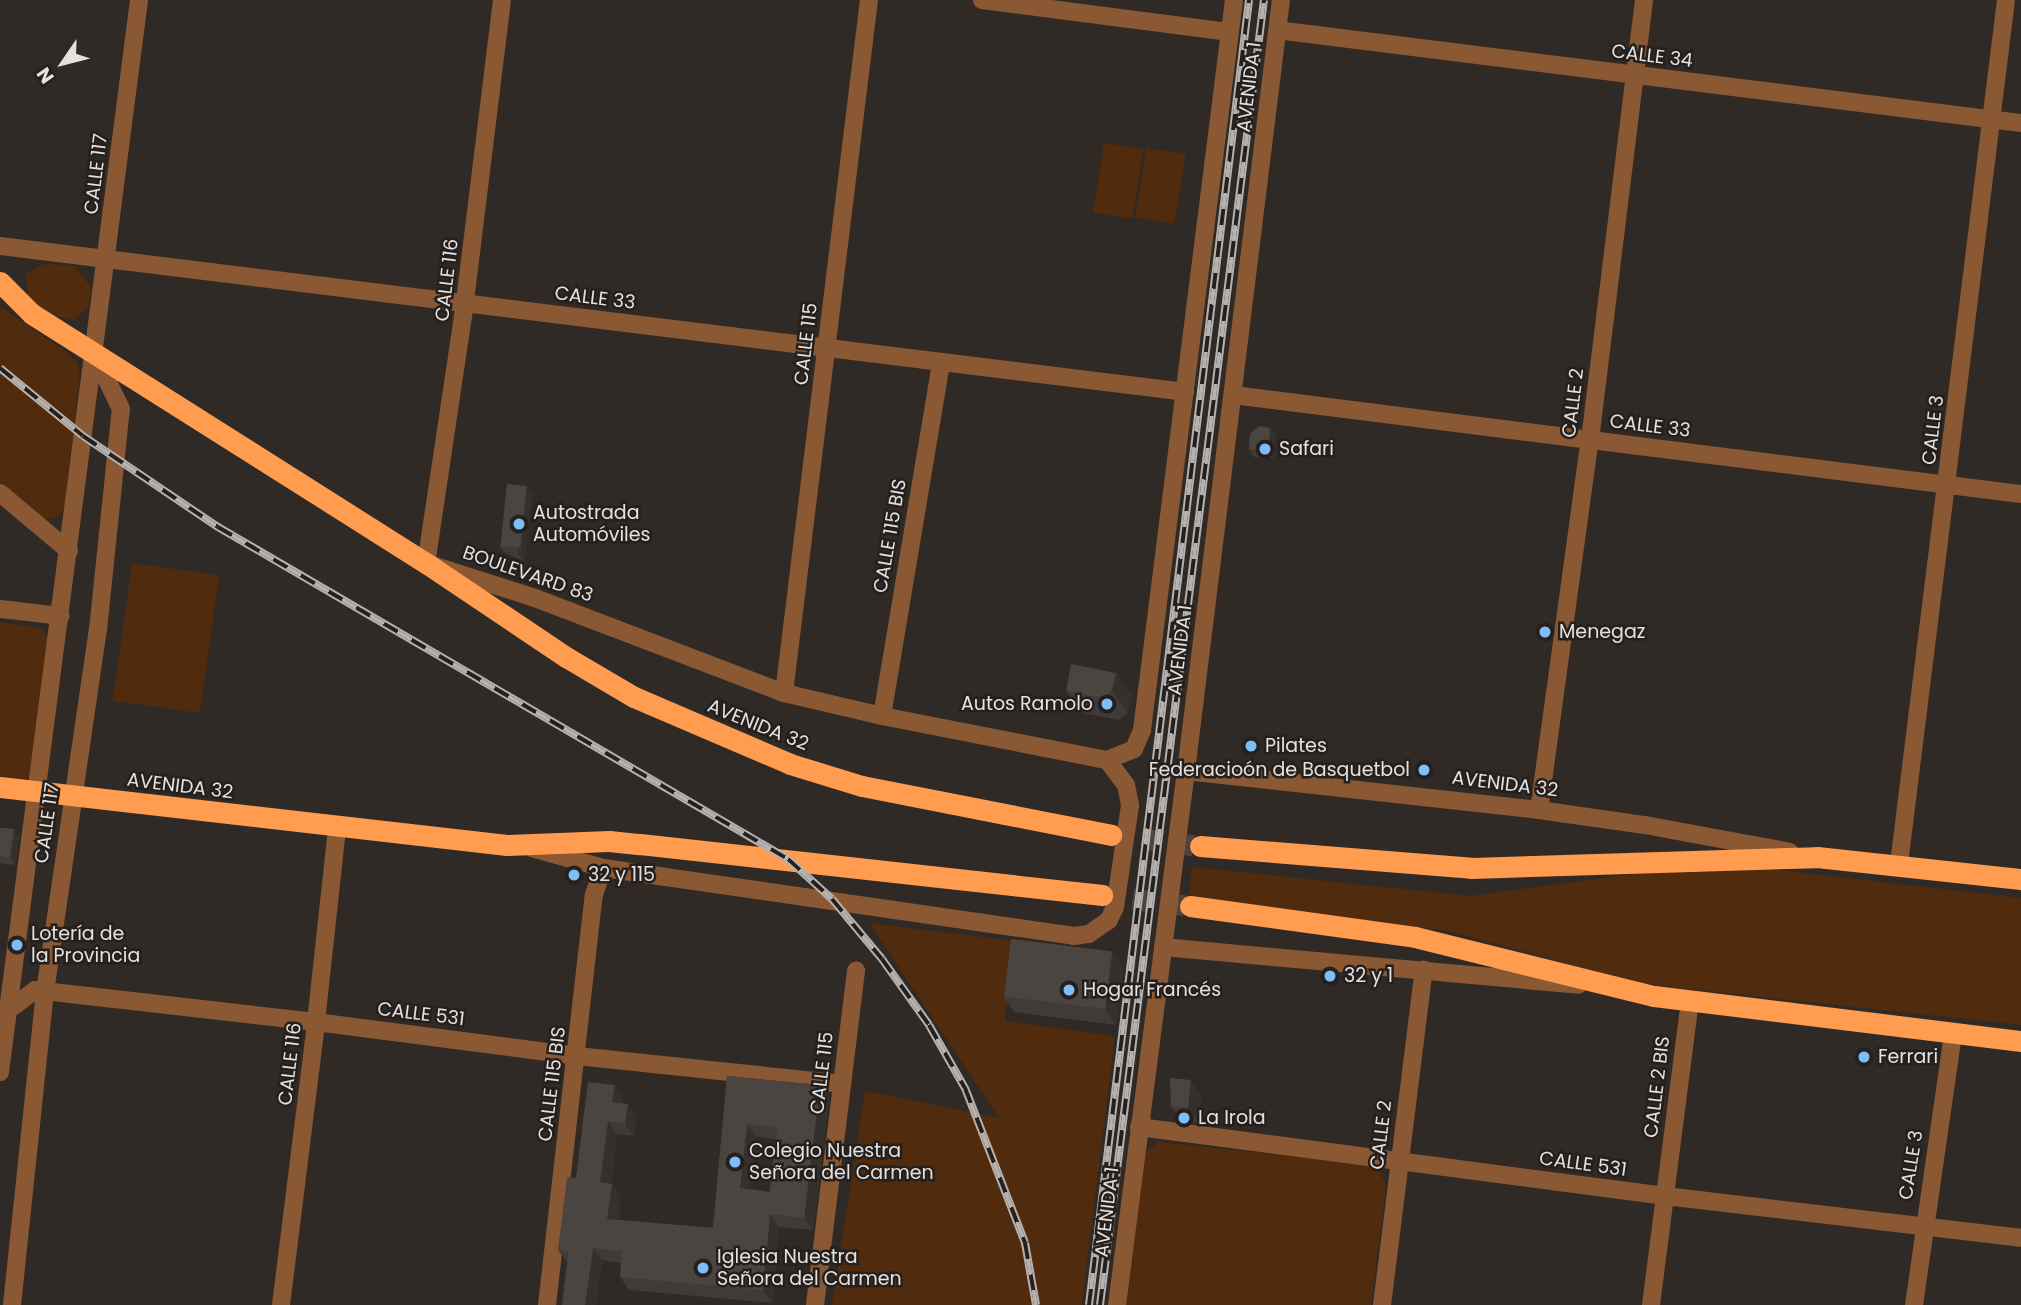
<!DOCTYPE html>
<html>
<head>
<meta charset="utf-8">
<style>
  body { margin:0 }
  #map { position:relative; width:2021px; height:1305px; overflow:hidden; background:#2f2a26; font-family:Poppins,sans-serif }
  div>[style] { position:absolute }
  [style*='--x'] { left:calc(var(--x)*1px); top:calc(var(--y)*1px); width:calc(var(--w)*1px); rotate:calc(var(--a)*1deg) }
  .green>* { inset:0; background:#502b0d; transform-origin:0 0 }
  .highway-tunnel>* { height:21px; margin-top:-10.5px; transform-origin:0; background:repeating-linear-gradient(90deg,#4a4542 0 21px,transparent 0 31px) }
  .minor>* { height:18px; margin:-9px; padding:0 9px; transform-origin:9px; border-radius:9px; background:#8a5934 }
  .highway>* { height:21px; margin:-10.5px; padding:0 10.5px; transform-origin:10.5px; border-radius:10.5px; background:#ff9c50 }
  .rail>* { height:8px; margin-top:-4px; transform-origin:0; background:repeating-linear-gradient(90deg,#25201d 0 16px,#b5b1ae 0 32px); box-sizing:border-box; border-block:2px solid #b5b1ae }
  .wall>* { inset:0; background:#403b38 }
  .shaded-wall>* { inset:0; background:#34302e }
  .building>* { inset:0; background:#4a4541; transform-origin:0 0 }
  .dots>* { width:19px; height:19px; translate:-50% -50%; box-sizing:border-box; border:4px solid #25201d; border-radius:50% }
  span { translate:-50% -50%; white-space:nowrap; text-align:center; line-height:1.15; -webkit-text-stroke:5px #25201d; paint-order:stroke }
  .street-label { font-size:19px; color:#e4e1de }
  .poi-label { font-size:19px; color:#e4e1de }
  .left { translate:0 -50%; text-align:left }
  .right { translate:-100% -50%; text-align:right }
  .north { position:absolute; left:28px; top:28px; width:70px; height:70px; -webkit-text-stroke:5px #25201d; paint-order:stroke; rotate:235deg; font-size:19px; font-weight:700; line-height:28px; text-align:center; color:#e4e1de }
  .north::after { content:''; display:block; margin:auto; width:24px; height:32px; background:#e4e1de; clip-path:polygon(50% 0,100% 100%,50% 72%,0 100%) }
</style>
</head>
<body>
<div id="map">
  <div class="green">
    <i style="left:1104px;top:143px;width:40px;height:70px;rotate:9deg"></i>
    <i style="left:1146px;top:148px;width:40px;height:70px;rotate:9deg"></i>
    <i style="clip-path:polygon(45px 264px,75px 266px,92px 289px,88px 308px,74px 320px,43px 314px,29px 298px,25px 274px)"></i>
    <i style="clip-path:polygon(0 306px,69px 354px,78px 364px,80px 375px,64px 508px,57px 517px,44px 520px,0 483px)"></i>
    <i style="left:132px;top:563px;width:88px;height:139px;rotate:8deg"></i>
    <i style="clip-path:polygon(0 622px,41px 628px,48px 638px,31px 781px,0 777px)"></i>
    <i style="clip-path:polygon(1717px 863px,2021px 898px,2021px 1025px,1643px 984px,1449px 931px,1189px 898px,1192px 867px,1470px 896px)"></i>
    <i style="clip-path:polygon(869px 923px,1014px 941px,1005px 1021px,1115px 1036px,1082px 1305px,832px 1305px,865px 1091px,999px 1118px)"></i>
    <i style="clip-path:polygon(1158px 1142px,1369px 1164px,1380px 1172px,1386px 1185px,1371px 1305px,1125px 1305px,1144px 1154px)"></i>
  </div>
  <div class="highway-tunnel">
    <i style="--x:1111;--y:835;--w:90;--a:7"></i>
    <i style="--x:1102;--y:895;--w:89;--a:7.1"></i>
  </div>
  <div class="minor">
    <i style="--x:502;--y:0;--w:305;--a:97"></i>
    <i style="--x:465;--y:303;--w:263;--a:98.5"></i>
    <i style="--x:426;--y:563;--w:114;--a:17.8"></i>
    <i style="--x:535;--y:598;--w:267;--a:20.9"></i>
    <i style="--x:784;--y:693;--w:101;--a:13.2"></i>
    <i style="--x:882;--y:716;--w:229;--a:11.1"></i>
    <i style="--x:1107;--y:760;--w:29;--a:-22"></i>
    <i style="--x:1134;--y:749;--w:21;--a:-67"></i>
    <i style="--x:1142;--y:730;--w:736;--a:-82.82"></i>
    <i style="--x:982;--y:0;--w:250;--a:7.4"></i>
    <i style="--x:1277;--y:30;--w:750;--a:7.13"></i>
    <i style="--x:0;--y:246;--w:1194;--a:7.02"></i>
    <i style="--x:1233;--y:395;--w:794;--a:7.16"></i>
    <i style="--x:0;--y:493;--w:90;--a:40"></i>
    <i style="--x:0;--y:609;--w:61;--a:6.5"></i>
    <i style="--x:784;--y:693;--w:698;--a:-83.01"></i>
    <i style="--x:882;--y:716;--w:359;--a:-80.5"></i>
    <i style="--x:1186;--y:771;--w:355;--a:6.3"></i>
    <i style="--x:1539;--y:810;--w:107;--a:8.1"></i>
    <i style="--x:1645;--y:825;--w:147;--a:10.5"></i>
    <i style="--x:1539;--y:810;--w:373;--a:-82.2"></i>
    <i style="--x:1590;--y:440;--w:443;--a:-83"></i>
    <i style="--x:532;--y:848;--w:74;--a:15.7"></i>
    <i style="--x:603;--y:868;--w:476;--a:8.2"></i>
    <i style="--x:1074;--y:936;--w:15;--a:-8"></i>
    <i style="--x:1089;--y:934;--w:24;--a:-35"></i>
    <i style="--x:1109;--y:920;--w:14;--a:-65"></i>
    <i style="--x:1115;--y:907;--w:103;--a:-81.6"></i>
    <i style="--x:1130;--y:805;--w:20;--a:-101"></i>
    <i style="--x:1126;--y:785;--w:31;--a:-127"></i>
    <i style="--x:1899;--y:864;--w:871;--a:-82.94"></i>
    <i style="--x:1163;--y:947;--w:417;--a:5.2"></i>
    <i style="--x:3;--y:1009;--w:11;--a:-15"></i>
    <i style="--x:14;--y:1006;--w:26;--a:-37"></i>
    <i style="--x:35;--y:990;--w:283;--a:6.5"></i>
    <i style="--x:316;--y:1022;--w:263;--a:7.4"></i>
    <i style="--x:577;--y:1056;--w:266;--a:6"></i>
    <i style="--x:0;--y:1072;--w:1081;--a:-82.61"></i>
    <i style="--x:1139;--y:1127;--w:531;--a:7.47"></i>
    <i style="--x:1665;--y:1196;--w:358;--a:6.7"></i>
    <i style="--x:12;--y:1305;--w:315;--a:-84"></i>
    <i style="--x:45;--y:992;--w:366;--a:-81.7"></i>
    <i style="--x:98;--y:630;--w:222;--a:-84.1"></i>
    <i style="--x:121;--y:409;--w:62;--a:-115.7"></i>
    <i style="--x:281;--y:1305;--w:285;--a:-82.9"></i>
    <i style="--x:316;--y:1022;--w:195;--a:-83.8"></i>
    <i style="--x:547;--y:1305;--w:413;--a:-83.5"></i>
    <i style="--x:594;--y:895;--w:28;--a:-72"></i>
    <i style="--x:815;--y:1305;--w:337;--a:-83"></i>
    <i style="--x:1117;--y:1305;--w:538;--a:-82.64"></i>
    <i style="--x:1186;--y:771;--w:777;--a:-82.98"></i>
    <i style="--x:1382;--y:1305;--w:338;--a:-82.9"></i>
    <i style="--x:1651;--y:1305;--w:307;--a:-82.7"></i>
    <i style="--x:1914;--y:1305;--w:275;--a:-81.8"></i>
  </div>
  <div class="highway">
    <i style="--x:0;--y:282;--w:45;--a:45"></i>
    <i style="--x:32;--y:314;--w:466;--a:32.3"></i>
    <i style="--x:426;--y:563;--w:169;--a:33.9"></i>
    <i style="--x:566;--y:657;--w:79;--a:30.5"></i>
    <i style="--x:634;--y:697;--w:170;--a:23.2"></i>
    <i style="--x:790;--y:764;--w:75;--a:17"></i>
    <i style="--x:862;--y:786;--w:254;--a:11.1"></i>
    <i style="--x:0;--y:787;--w:510;--a:6.53"></i>
    <i style="--x:507;--y:845;--w:102;--a:-2.2"></i>
    <i style="--x:609;--y:841;--w:31;--a:6"></i>
    <i style="--x:640;--y:844;--w:465;--a:6.3"></i>
    <i style="--x:1200;--y:846;--w:272;--a:4.6"></i>
    <i style="--x:1471;--y:868;--w:346;--a:-1.8"></i>
    <i style="--x:1817;--y:857;--w:205;--a:6.2"></i>
    <i style="--x:1190;--y:906;--w:227;--a:7.8"></i>
    <i style="--x:1415;--y:937;--w:246;--a:13.9"></i>
    <i style="--x:1654;--y:996;--w:370;--a:7"></i>
  </div>
  <div class="rail">
    <i style="--x:0;--y:368;--w:107;--a:39.3"></i>
    <i style="--x:83;--y:436;--w:163;--a:34"></i>
    <i style="--x:218;--y:527;--w:660;--a:30.22"></i>
    <i style="--x:788;--y:859;--w:59;--a:42.3"></i>
    <i style="--x:832;--y:899;--w:78;--a:50.2"></i>
    <i style="--x:882;--y:959;--w:81;--a:54.5"></i>
    <i style="--x:929;--y:1025;--w:73;--a:60.3"></i>
    <i style="--x:965;--y:1088;--w:166;--a:68.8"></i>
    <i style="--x:1025;--y:1243;--w:63;--a:79.9"></i>
    <i style="--x:1089;--y:1305;--w:1315;--a:-83.01"></i>
    <i style="--x:1100;--y:1305;--w:1315;--a:-82.84"></i>
  </div>
  <div class="wall">
    <i style="clip-path:polygon(1270px 428px,1276px 435px,1274px 458px,1254px 457px,1249px 449px)"></i>
    <i style="clip-path:polygon(532px 494px,524px 561px,505px 553px,499px 545px)"></i>
    <i style="clip-path:polygon(1116px 673px,1132px 695px,1128px 713px,1119px 720px,1082px 713px,1066px 691px)"></i>
    <i style="clip-path:polygon(0 828px,14px 829px,19px 837px,15px 865px,0 863px)"></i>
    <i style="clip-path:polygon(1123px 968px,1116px 1025px,1014px 1012px,1004px 997px)"></i>
    <i style="clip-path:polygon(evenodd,727px 1076px,820px 1085px,829px 1098px,813px 1230px,779px 1227px,772px 1303px,629px 1290px,620px 1277px,621px 1263px,602px 1260px,596px 1305px,562px 1305px,567px 1262px,558px 1250px,576px 1178px,588px 1082px,623px 1098px,623px 1104px,637px 1117px,634px 1136px,617px 1134px,611px 1183px,621px 1196px,618px 1220px,713px 1228px,727px 1076px,756px 1137px,775px 1139px,770px 1192px,750px 1189px,756px 1137px)"></i>
    <i style="clip-path:polygon(1201px 1095px,1199px 1123px,1181px 1121px,1171px 1106px)"></i>
  </div>
  <div class="shaded-wall">
    <i style="clip-path:polygon(1270px 428px,1276px 435px,1274px 458px,1268px 451px)"></i>
    <i style="clip-path:polygon(527px 486px,532px 494px,524px 561px,518px 554px)"></i>
    <i style="clip-path:polygon(1116px 673px,1132px 695px,1128px 713px,1112px 690px)"></i>
    <i style="clip-path:polygon(14px 829px,19px 837px,15px 865px,10px 857px)"></i>
    <i style="clip-path:polygon(1112px 952px,1123px 968px,1116px 1025px,1105px 1010px)"></i>
    <i style="clip-path:polygon(1191px 1080px,1201px 1095px,1199px 1123px,1188px 1108px)"></i>
    <i style="clip-path:polygon(615px 1085px,623px 1098px,621px 1115px,612px 1102px)"></i>
    <i style="clip-path:polygon(820px 1085px,829px 1098px,813px 1230px,804px 1218px)"></i>
    <i style="clip-path:polygon(628px 1104px,637px 1117px,634px 1136px,625px 1124px)"></i>
    <i style="clip-path:polygon(608px 1121px,617px 1134px,609px 1195px,600px 1182px)"></i>
    <i style="clip-path:polygon(747px 1124px,756px 1137px,749px 1201px,740px 1188px)"></i>
    <i style="clip-path:polygon(612px 1184px,621px 1196px,616px 1232px,607px 1219px)"></i>
    <i style="clip-path:polygon(770px 1214px,779px 1227px,772px 1303px,763px 1290px)"></i>
    <i style="clip-path:polygon(593px 1248px,602px 1260px,596px 1305px,585px 1305px)"></i>
  </div>
  <div class="building">
    <i style="clip-path:polygon(1259px 426px,1270px 428px,1268px 451px,1249px 449px,1250px 434px)"></i>
    <i style="left:507px;top:484px;width:20px;height:62px;rotate:6deg"></i>
    <i style="clip-path:polygon(1071px 664px,1116px 673px,1112px 690px,1103px 698px,1066px 691px)"></i>
    <i style="clip-path:polygon(0 828px,14px 829px,10px 857px,0 856px)"></i>
    <i style="left:1011px;top:939px;width:102px;height:58px;rotate:7deg"></i>
    <i style="clip-path:polygon(evenodd,727px 1076px,820px 1085px,804px 1218px,770px 1214px,763px 1290px,620px 1277px,622px 1251px,593px 1248px,585px 1305px,562px 1305px,569px 1251px,558px 1250px,567px 1177px,576px 1178px,588px 1082px,615px 1085px,612px 1102px,628px 1104px,625px 1124px,608px 1121px,600px 1182px,612px 1184px,607px 1219px,713px 1228px,727px 1076px,747px 1124px,777px 1128px,770px 1192px,740px 1188px,747px 1124px)"></i>
    <i style="clip-path:polygon(1170px 1078px,1191px 1080px,1188px 1108px,1171px 1106px)"></i>
  </div>
  <div class="dots">
    <i style="left:1265px;top:449px;background:#7dbef9"></i>
    <i style="left:519px;top:524px;background:#7dbef9"></i>
    <i style="left:1545px;top:632px;background:#7dbef9"></i>
    <i style="left:1107px;top:704px;background:#7dbef9"></i>
    <i style="left:1251px;top:746px;background:#7dbef9"></i>
    <i style="left:1424px;top:770px;background:#7dbef9"></i>
    <i style="left:574px;top:875px;background:#7dbef9"></i>
    <i style="left:17px;top:945px;background:#7dbef9"></i>
    <i style="left:1330px;top:976px;background:#7dbef9"></i>
    <i style="left:1069px;top:990px;background:#7dbef9"></i>
    <i style="left:1864px;top:1057px;background:#7dbef9"></i>
    <i style="left:1184px;top:1118px;background:#7dbef9"></i>
    <i style="left:735px;top:1162px;background:#7dbef9"></i>
    <i style="left:703px;top:1268px;background:#7dbef9"></i>
  </div>
  <div class="street-label">
    <span style="left:1652px;top:56px;rotate:7deg">CALLE 34</span>
    <span style="left:1249px;top:87px;rotate:-83deg">AVENIDA 1</span>
    <span style="left:96px;top:174px;rotate:-83deg">CALLE 117</span>
    <span style="left:447px;top:280px;rotate:-83deg">CALLE 116</span>
    <span style="left:595px;top:298px;rotate:7deg">CALLE 33</span>
    <span style="left:806px;top:344px;rotate:-83deg">CALLE 115</span>
    <span style="left:1573px;top:403px;rotate:-83deg">CALLE 2</span>
    <span style="left:1650px;top:426px;rotate:7deg">CALLE 33</span>
    <span style="left:1933px;top:430px;rotate:-83deg">CALLE 3</span>
    <span style="left:890px;top:536px;rotate:-80deg">CALLE 115 BIS</span>
    <span style="left:528px;top:574px;rotate:19deg">BOULEVARD 83</span>
    <span style="left:1180px;top:650px;rotate:-83deg">AVENIDA 1</span>
    <span style="left:758px;top:725px;rotate:22deg">AVENIDA 32</span>
    <span style="left:1505px;top:784px;rotate:7deg">AVENIDA 32</span>
    <span style="left:180px;top:786px;rotate:7deg">AVENIDA 32</span>
    <span style="left:47px;top:823px;rotate:-82deg">CALLE 117</span>
    <span style="left:421px;top:1014px;rotate:7deg">CALLE 531</span>
    <span style="left:290px;top:1064px;rotate:-83deg">CALLE 116</span>
    <span style="left:822px;top:1073px;rotate:-83deg">CALLE 115</span>
    <span style="left:552px;top:1084px;rotate:-83deg">CALLE 115 BIS</span>
    <span style="left:1657px;top:1087px;rotate:-83deg">CALLE 2 BIS</span>
    <span style="left:1381px;top:1135px;rotate:-83deg">CALLE 2</span>
    <span style="left:1583px;top:1164px;rotate:8deg">CALLE 531</span>
    <span style="left:1911px;top:1165px;rotate:-81deg">CALLE 3</span>
    <span style="left:1107px;top:1212px;rotate:-83deg">AVENIDA 1</span>
  </div>
  <div class="poi-label">
    <span class="left" style="left:1279px;top:449px">Safari</span>
    <span class="left" style="left:533px;top:524px">Autostrada<br>Automóviles</span>
    <span class="left" style="left:1559px;top:632px">Menegaz</span>
    <span class="right" style="left:1093px;top:704px">Autos Ramolo</span>
    <span class="left" style="left:1265px;top:746px">Pilates</span>
    <span class="right" style="left:1410px;top:770px">Federacioón de Basquetbol</span>
    <span class="left" style="left:588px;top:875px">32 y 115</span>
    <span class="left" style="left:31px;top:945px">Lotería de<br>la Provincia</span>
    <span class="left" style="left:1344px;top:976px">32 y 1</span>
    <span class="left" style="left:1083px;top:990px">Hogar Francés</span>
    <span class="left" style="left:1878px;top:1057px">Ferrari</span>
    <span class="left" style="left:1198px;top:1118px">La Irola</span>
    <span class="left" style="left:749px;top:1162px">Colegio Nuestra<br>Señora del Carmen</span>
    <span class="left" style="left:717px;top:1268px">Iglesia Nuestra<br>Señora del Carmen</span>
  </div>
  <div class="north">N</div>
</div>
</body>
</html>
